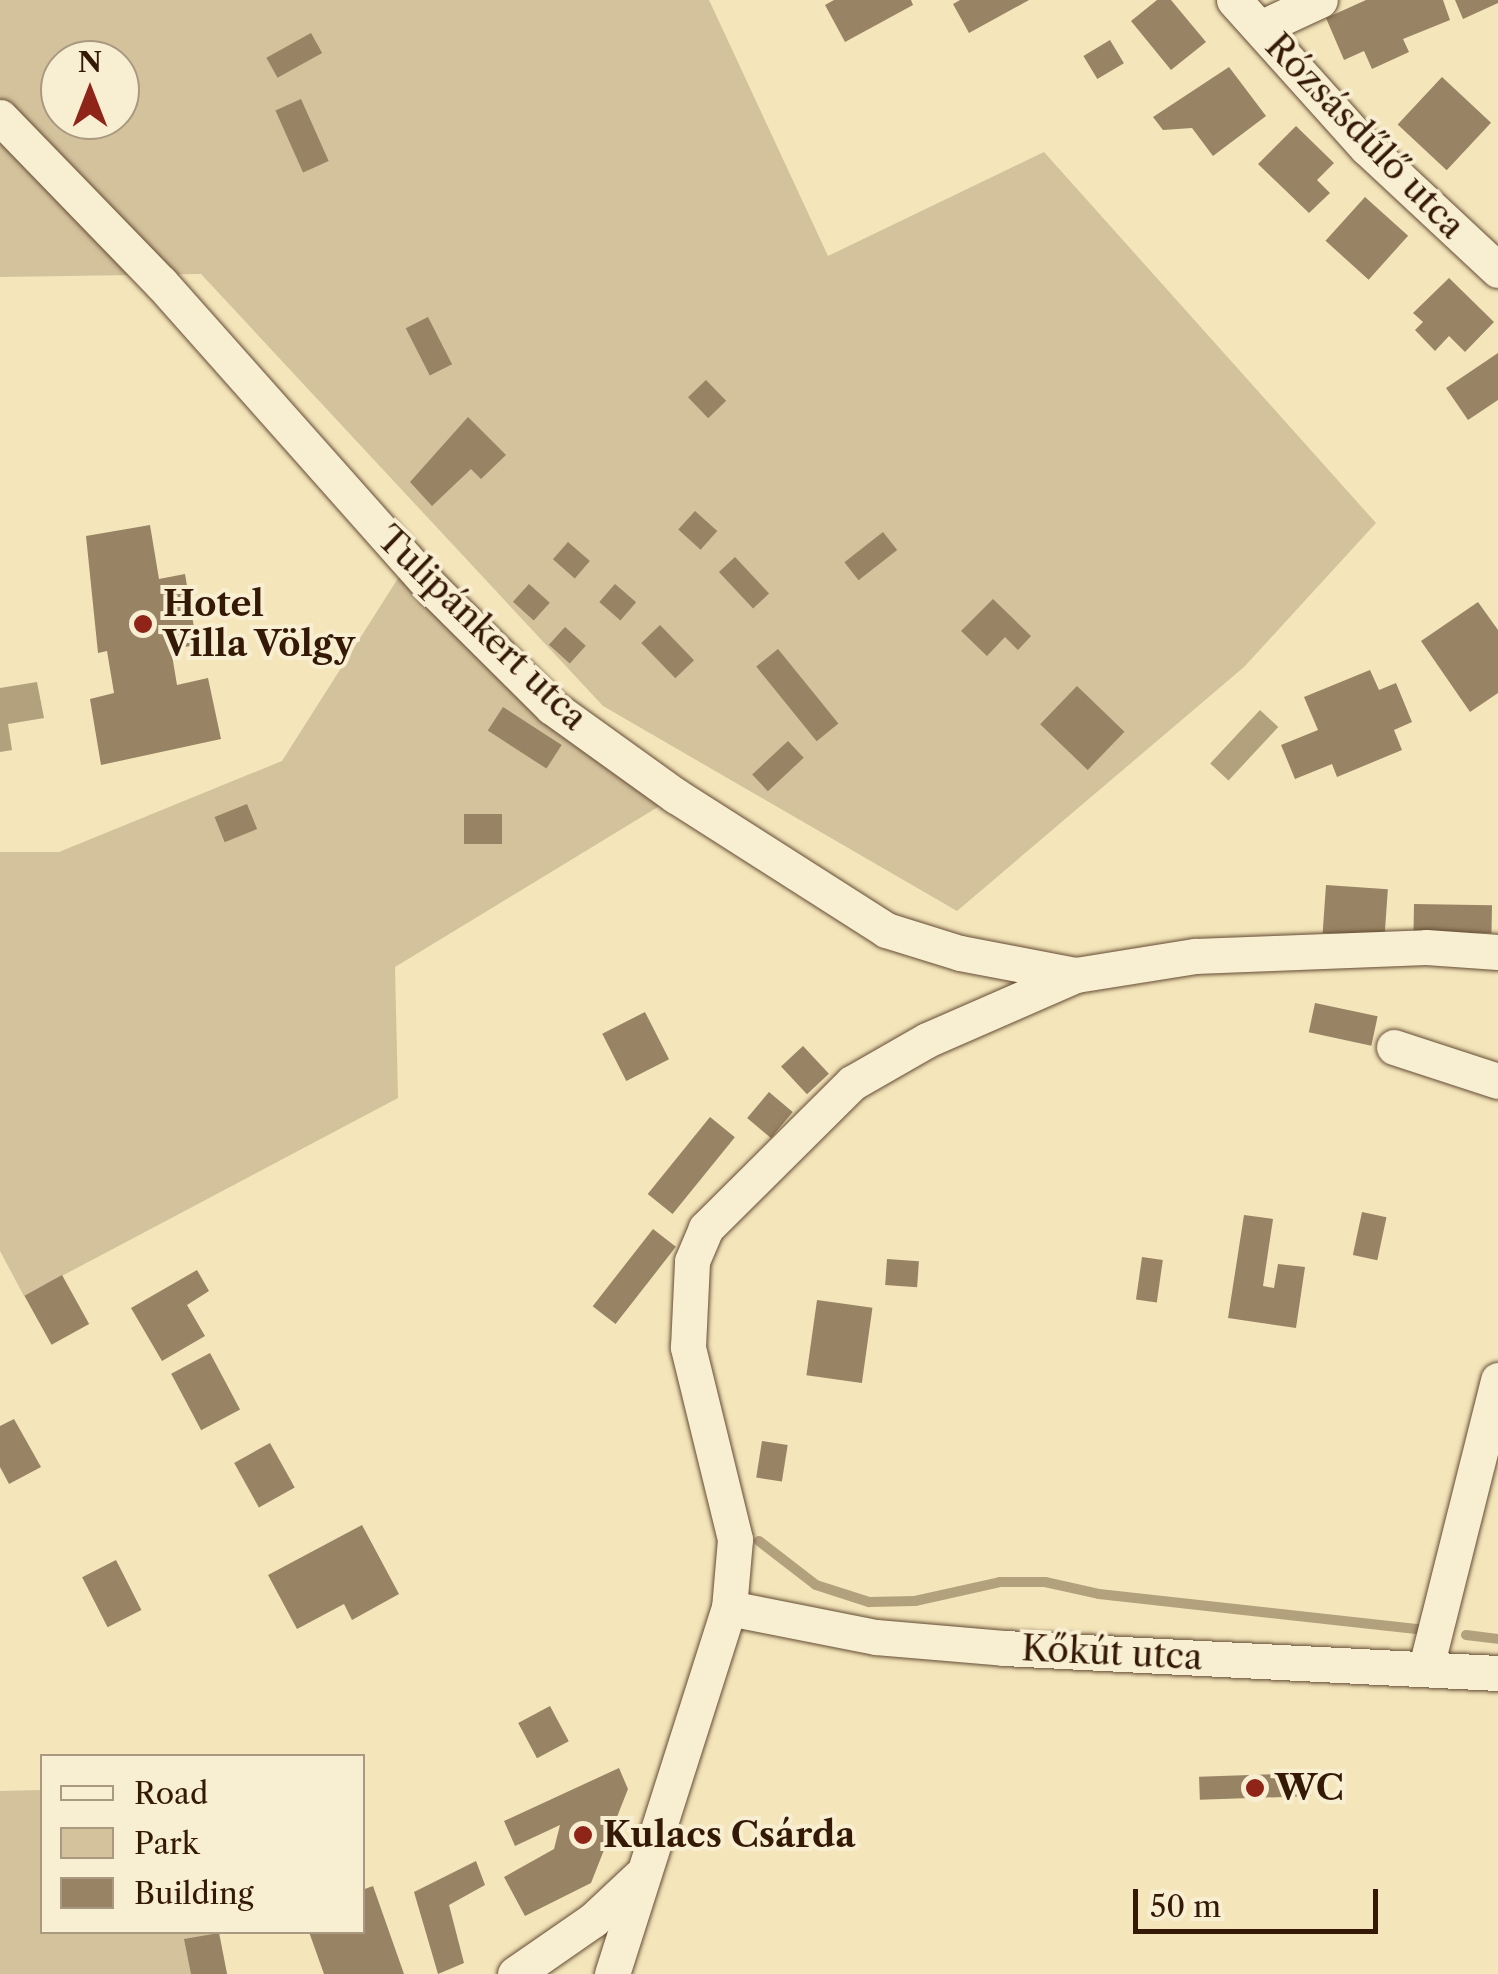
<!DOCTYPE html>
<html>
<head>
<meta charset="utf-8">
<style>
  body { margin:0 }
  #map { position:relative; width:1498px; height:1974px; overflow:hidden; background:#f4e5ba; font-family:"Libre Caslon Text",serif }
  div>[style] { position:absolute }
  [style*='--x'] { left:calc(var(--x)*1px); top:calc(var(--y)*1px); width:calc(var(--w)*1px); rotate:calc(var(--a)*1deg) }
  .green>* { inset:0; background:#d3c29c }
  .water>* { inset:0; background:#b3a07d; transform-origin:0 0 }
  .stream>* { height:10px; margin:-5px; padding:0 5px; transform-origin:5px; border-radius:5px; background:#b3a07d }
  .building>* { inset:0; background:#988364; transform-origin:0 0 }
  .roads { filter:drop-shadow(0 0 2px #644c34) drop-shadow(0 0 2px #644c34) }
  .minor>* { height:35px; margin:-17.5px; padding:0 17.5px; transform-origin:17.5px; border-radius:17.5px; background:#f8eed2 }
  .dots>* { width:28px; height:28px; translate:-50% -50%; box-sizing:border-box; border:5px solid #f8eed2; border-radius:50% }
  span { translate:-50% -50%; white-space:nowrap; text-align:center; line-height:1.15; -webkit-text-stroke:8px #f8eed2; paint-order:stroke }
  .street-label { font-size:35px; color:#341907 }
  .poi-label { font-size:35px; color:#341907; font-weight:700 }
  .left { translate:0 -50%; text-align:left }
  .legend { position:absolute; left:40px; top:1754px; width:325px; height:180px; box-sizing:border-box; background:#f8eed2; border:2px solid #aa9981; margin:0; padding:12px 18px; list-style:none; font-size:30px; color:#341907 }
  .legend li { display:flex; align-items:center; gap:20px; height:50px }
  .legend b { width:50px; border:2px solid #aa9981 }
  .north { position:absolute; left:40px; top:40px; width:100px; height:100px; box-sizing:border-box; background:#f8eed2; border:2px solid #aa9981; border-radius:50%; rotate:0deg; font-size:28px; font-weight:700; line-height:40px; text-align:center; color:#341907 }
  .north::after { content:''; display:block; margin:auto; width:35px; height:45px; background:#8f2418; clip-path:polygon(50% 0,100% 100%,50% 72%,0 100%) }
  .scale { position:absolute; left:1133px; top:1889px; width:245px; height:45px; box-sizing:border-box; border:5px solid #341907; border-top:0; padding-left:12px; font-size:30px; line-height:35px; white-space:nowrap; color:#341907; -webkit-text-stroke:8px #f8eed2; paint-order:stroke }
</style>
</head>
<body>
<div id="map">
  <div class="green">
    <i style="clip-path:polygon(evenodd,0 0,709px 0,828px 256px,1044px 152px,1376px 523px,1244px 667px,957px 911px,603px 706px,201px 274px,0 277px,0 0,60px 60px,120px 60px,120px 120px,60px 120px,60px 60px)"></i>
    <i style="clip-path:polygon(409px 561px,676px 796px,395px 967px,398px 1098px,24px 1296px,0 1251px,0 852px,59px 852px,282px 761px)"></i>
    <i style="clip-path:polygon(42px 1790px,42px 1932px,219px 1932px,227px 1974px,0 1974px,0 1791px)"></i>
  </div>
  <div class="water">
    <i style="clip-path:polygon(37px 682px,44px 718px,8px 724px,12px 750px,0 752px,0 688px)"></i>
    <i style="left:1260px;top:710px;width:25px;height:73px;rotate:43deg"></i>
  </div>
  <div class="stream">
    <i style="--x:759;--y:1541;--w:72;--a:37.7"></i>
    <i style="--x:816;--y:1585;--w:56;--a:17.8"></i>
    <i style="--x:869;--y:1602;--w:46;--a:-1.2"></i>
    <i style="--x:915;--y:1601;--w:87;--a:-12.6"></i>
    <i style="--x:1000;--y:1582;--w:45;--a:0"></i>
    <i style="--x:1045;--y:1582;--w:55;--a:12.5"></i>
    <i style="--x:1099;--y:1594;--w:326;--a:6.3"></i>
    <i style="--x:1466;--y:1635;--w:32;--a:7"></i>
  </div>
  <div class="building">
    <i style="clip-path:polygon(834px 0,911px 0,913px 5px,845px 42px,825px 5px)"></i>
    <i style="clip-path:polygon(960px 0,1029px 0,969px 33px,953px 4px)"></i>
    <i style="clip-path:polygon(1157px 0,1171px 0,1206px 42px,1171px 70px,1131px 21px)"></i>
    <i style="clip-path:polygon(1366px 0,1443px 0,1450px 20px,1403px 39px,1409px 52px,1372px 69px,1364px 51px,1344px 60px,1326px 18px)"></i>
    <i style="clip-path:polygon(1455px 0,1498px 0,1498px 3px,1463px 19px)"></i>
    <i style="left:311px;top:33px;width:23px;height:51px;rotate:61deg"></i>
    <i style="left:1110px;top:40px;width:27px;height:31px;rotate:59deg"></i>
    <i style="clip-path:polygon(1229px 67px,1266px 116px,1213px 156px,1192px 128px,1163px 130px,1153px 117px)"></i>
    <i style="left:1442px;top:77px;width:67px;height:65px;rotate:43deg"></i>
    <i style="left:301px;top:99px;width:68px;height:28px;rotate:66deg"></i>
    <i style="clip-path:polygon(1296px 126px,1334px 163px,1317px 180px,1330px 193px,1309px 213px,1258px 164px)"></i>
    <i style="left:1365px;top:197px;width:58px;height:59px;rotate:42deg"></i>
    <i style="clip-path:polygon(1449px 278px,1494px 322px,1465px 352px,1449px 336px,1435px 351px,1415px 330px,1423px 322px,1413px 313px)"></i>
    <i style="left:428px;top:317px;width:53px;height:25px;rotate:63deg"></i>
    <i style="clip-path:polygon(1498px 353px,1498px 400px,1468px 420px,1446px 388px)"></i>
    <i style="left:706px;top:380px;width:29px;height:25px;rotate:46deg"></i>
    <i style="clip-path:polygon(468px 417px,506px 455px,481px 479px,471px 469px,432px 506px,410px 482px)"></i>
    <i style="left:695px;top:511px;width:30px;height:25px;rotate:42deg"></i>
    <i style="clip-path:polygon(150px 525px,159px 579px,185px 574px,197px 645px,171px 649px,177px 685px,208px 678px,221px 739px,101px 765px,90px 699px,114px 693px,107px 651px,98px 653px,86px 536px)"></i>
    <i style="left:883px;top:532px;width:23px;height:49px;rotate:52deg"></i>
    <i style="left:568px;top:542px;width:29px;height:23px;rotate:41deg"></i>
    <i style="left:735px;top:557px;width:50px;height:22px;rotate:47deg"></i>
    <i style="left:529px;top:584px;width:28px;height:24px;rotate:42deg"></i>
    <i style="left:615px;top:584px;width:28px;height:24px;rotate:41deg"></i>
    <i style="clip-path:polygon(993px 599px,1031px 636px,1018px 650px,1005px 637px,987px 656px,961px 631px)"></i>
    <i style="clip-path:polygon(1478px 602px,1498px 630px,1498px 693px,1470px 712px,1421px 641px)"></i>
    <i style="left:660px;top:625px;width:49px;height:26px;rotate:46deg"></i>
    <i style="left:565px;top:627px;width:28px;height:24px;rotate:42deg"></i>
    <i style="left:778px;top:649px;width:96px;height:28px;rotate:51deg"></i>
    <i style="clip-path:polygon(1370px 670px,1379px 690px,1396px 683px,1412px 722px,1394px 730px,1402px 750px,1337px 777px,1332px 764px,1295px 779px,1281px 745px,1318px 730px,1304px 697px)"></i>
    <i style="left:1077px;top:686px;width:66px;height:53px;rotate:44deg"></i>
    <i style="left:503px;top:707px;width:70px;height:28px;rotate:33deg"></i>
    <i style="left:788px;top:741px;width:23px;height:49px;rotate:47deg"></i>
    <i style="left:247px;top:804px;width:27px;height:35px;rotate:68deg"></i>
    <i style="left:464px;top:814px;width:38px;height:30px"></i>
    <i style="left:1326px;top:885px;width:62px;height:48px;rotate:4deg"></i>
    <i style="left:1414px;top:904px;width:78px;height:28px;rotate:1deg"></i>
    <i style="left:1315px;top:1003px;width:64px;height:30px;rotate:12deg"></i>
    <i style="left:645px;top:1012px;width:53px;height:48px;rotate:63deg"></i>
    <i style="left:803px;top:1046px;width:38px;height:30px;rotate:47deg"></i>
    <i style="left:769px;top:1092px;width:31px;height:34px;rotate:40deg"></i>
    <i style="left:710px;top:1117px;width:32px;height:99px;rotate:39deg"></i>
    <i style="left:1362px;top:1212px;width:25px;height:44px;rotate:12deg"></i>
    <i style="clip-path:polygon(1244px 1215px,1273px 1219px,1263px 1286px,1274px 1288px,1278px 1264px,1305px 1267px,1296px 1328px,1228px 1318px)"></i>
    <i style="left:653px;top:1229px;width:29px;height:98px;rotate:38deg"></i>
    <i style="left:1142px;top:1257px;width:21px;height:43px;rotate:8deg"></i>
    <i style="left:887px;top:1259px;width:32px;height:26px;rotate:4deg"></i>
    <i style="clip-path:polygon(197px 1270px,209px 1291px,187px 1305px,205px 1336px,162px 1361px,131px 1308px)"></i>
    <i style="left:62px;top:1275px;width:56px;height:43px;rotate:61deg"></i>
    <i style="left:817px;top:1300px;width:56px;height:76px;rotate:8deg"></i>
    <i style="left:210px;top:1353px;width:64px;height:44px;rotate:62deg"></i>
    <i style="clip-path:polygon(14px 1419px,41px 1467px,9px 1484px,0 1467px,0 1426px)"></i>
    <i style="left:762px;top:1441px;width:26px;height:37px;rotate:9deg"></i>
    <i style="left:270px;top:1443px;width:51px;height:41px;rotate:61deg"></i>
    <i style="clip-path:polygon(362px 1525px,399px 1594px,352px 1620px,344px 1604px,297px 1629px,268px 1575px)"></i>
    <i style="left:116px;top:1560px;width:56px;height:38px;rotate:63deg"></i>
    <i style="left:550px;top:1706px;width:40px;height:36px;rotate:62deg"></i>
    <i style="clip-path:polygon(619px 1768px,628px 1789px,591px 1883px,525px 1916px,504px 1877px,554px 1849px,560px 1825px,515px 1846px,504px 1821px)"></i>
    <i style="left:1310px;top:1773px;width:23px;height:111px;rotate:88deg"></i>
    <i style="clip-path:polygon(476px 1861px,485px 1885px,449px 1905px,464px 1963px,438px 1974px,414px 1892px)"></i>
    <i style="clip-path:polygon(373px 1886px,404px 1974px,324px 1974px,309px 1932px,362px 1932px,362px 1890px)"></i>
    <i style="clip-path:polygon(219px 1933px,227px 1974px,191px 1974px,184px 1939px)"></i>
  </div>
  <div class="roads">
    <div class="minor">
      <i style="--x:1234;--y:0;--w:199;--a:48.1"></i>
      <i style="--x:1367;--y:148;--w:179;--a:43"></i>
      <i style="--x:1260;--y:28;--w:66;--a:-25"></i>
      <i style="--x:0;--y:117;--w:231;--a:45.9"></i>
      <i style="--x:161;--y:283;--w:411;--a:48.4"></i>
      <i style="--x:434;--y:590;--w:166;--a:44.8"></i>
      <i style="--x:552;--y:707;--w:153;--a:35.7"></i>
      <i style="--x:676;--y:796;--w:249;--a:32.5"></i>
      <i style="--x:886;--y:930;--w:77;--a:17.3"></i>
      <i style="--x:960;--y:953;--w:117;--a:10.8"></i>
      <i style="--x:1394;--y:1047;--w:109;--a:18.1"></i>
      <i style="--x:729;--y:1608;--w:150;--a:11.2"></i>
      <i style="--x:876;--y:1637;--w:128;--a:4.9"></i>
      <i style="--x:1004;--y:1648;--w:495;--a:2.9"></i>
      <i style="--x:1426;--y:1667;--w:296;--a:-75.9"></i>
      <i style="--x:515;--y:1974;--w:95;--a:-34.7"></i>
      <i style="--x:593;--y:1920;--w:64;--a:-43.1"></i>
      <i style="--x:612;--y:1974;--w:384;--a:-72.3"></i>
      <i style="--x:729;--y:1608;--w:69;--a:-85"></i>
      <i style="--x:735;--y:1539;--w:198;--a:-103.8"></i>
      <i style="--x:688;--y:1347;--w:86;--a:-87.3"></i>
      <i style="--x:692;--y:1261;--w:36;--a:-67"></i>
      <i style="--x:706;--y:1228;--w:206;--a:-44.8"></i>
      <i style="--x:852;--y:1083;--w:86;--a:-29.8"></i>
      <i style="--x:927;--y:1040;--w:163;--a:-23.6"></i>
      <i style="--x:1076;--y:975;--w:121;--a:-9.1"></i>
      <i style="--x:1195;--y:956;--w:231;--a:-2.2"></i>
      <i style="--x:1426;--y:947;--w:72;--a:4"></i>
    </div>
  </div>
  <div class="dots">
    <i style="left:143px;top:624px;background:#8f2418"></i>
    <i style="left:1255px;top:1788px;background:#8f2418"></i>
    <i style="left:583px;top:1835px;background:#8f2418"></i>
  </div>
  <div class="street-label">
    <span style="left:1365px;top:136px;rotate:46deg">Rózsásdűlő utca</span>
    <span style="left:482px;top:628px;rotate:44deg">Tulipánkert utca</span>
    <span style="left:1112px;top:1653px;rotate:3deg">Kőkút utca</span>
  </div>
  <div class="poi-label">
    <span class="left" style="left:163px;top:624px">Hotel<br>Villa Völgy</span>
    <span class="left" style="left:1275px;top:1788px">WC</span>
    <span class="left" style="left:603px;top:1835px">Kulacs Csárda</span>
  </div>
  <ul class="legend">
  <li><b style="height:12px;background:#f8eed2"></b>Road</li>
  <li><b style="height:28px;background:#d3c29c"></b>Park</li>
  <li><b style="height:28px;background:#988364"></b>Building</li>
  </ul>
  <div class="north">N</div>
  <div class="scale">50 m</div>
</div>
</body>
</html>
